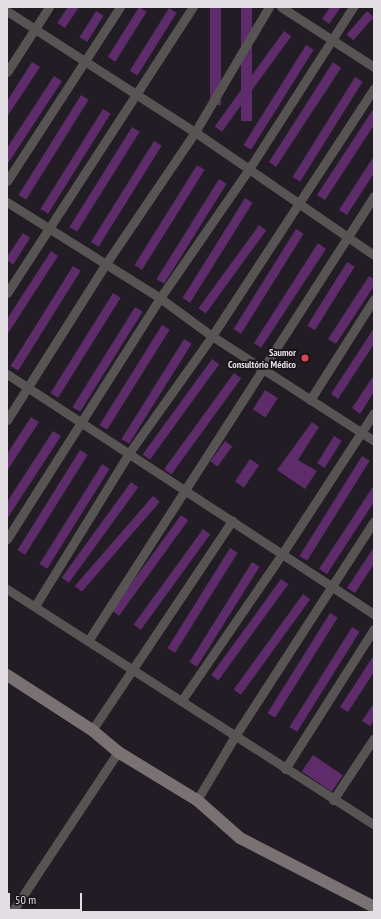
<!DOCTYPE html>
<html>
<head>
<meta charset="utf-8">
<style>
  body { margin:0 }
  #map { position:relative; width:381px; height:919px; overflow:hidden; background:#221d24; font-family:"PT Sans Narrow",sans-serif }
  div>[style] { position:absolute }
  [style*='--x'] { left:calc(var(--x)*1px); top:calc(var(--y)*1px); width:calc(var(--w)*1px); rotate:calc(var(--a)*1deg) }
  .building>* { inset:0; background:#5e2b6b; transform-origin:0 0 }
  .street>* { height:9px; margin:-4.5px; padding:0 4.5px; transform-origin:4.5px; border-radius:4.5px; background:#595454 }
  .secondary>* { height:12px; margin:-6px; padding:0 6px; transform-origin:6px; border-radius:6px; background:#7a7272 }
  .dots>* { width:11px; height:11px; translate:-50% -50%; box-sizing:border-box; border:2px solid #19141a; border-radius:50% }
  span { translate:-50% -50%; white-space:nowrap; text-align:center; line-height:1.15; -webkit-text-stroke:3.5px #19141a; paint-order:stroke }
  .poi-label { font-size:10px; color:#e2dee3; font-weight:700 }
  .right { translate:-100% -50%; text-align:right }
  .frame { position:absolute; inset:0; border:8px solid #e2dee3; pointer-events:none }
  .scale { position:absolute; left:8px; top:893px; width:74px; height:18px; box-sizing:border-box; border:2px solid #e2dee3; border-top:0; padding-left:5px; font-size:12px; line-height:14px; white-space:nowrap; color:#e2dee3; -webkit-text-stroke:3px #19141a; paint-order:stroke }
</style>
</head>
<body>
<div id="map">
  <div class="building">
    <i style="clip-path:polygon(68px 7px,79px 7px,65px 28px,57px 23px)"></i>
    <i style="left:139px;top:7px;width:9px;height:59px;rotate:32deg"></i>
    <i style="left:210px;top:7px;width:11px;height:98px"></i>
    <i style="left:241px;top:7px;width:11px;height:114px"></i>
    <i style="clip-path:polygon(330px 7px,341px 7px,329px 24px,322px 19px)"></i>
    <i style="left:169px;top:8px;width:9px;height:74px;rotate:32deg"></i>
    <i style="left:96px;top:11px;width:9px;height:31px;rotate:32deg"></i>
    <i style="left:367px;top:11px;width:9px;height:31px;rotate:41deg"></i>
    <i style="left:284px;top:31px;width:9px;height:118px;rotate:36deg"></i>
    <i style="left:306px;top:45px;width:9px;height:118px;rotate:32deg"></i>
    <i style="clip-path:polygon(32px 62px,40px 67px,7px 117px,7px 101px)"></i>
    <i style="clip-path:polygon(333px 62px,341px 68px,276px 167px,269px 162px)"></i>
    <i style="clip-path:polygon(54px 76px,62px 81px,7px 165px,7px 148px)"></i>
    <i style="left:355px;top:77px;width:9px;height:118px;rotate:32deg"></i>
    <i style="left:81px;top:95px;width:9px;height:118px;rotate:32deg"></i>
    <i style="clip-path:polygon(374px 108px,374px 125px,325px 200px,317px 195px)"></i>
    <i style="left:103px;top:109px;width:9px;height:118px;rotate:32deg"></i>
    <i style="left:132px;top:127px;width:9px;height:118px;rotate:32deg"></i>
    <i style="left:154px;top:141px;width:9px;height:119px;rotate:32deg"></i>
    <i style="clip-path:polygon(374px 156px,374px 173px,347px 215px,339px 210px)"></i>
    <i style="left:197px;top:165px;width:9px;height:118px;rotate:32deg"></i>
    <i style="left:219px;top:179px;width:9px;height:118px;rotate:32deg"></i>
    <i style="left:245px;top:198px;width:9px;height:118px;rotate:32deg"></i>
    <i style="left:259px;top:225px;width:9px;height:103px;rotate:36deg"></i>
    <i style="left:296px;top:229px;width:9px;height:118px;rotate:32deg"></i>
    <i style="clip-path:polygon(23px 233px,30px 238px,13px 265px,7px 260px,7px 257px)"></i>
    <i style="clip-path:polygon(318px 243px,326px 249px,261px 348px,254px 343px)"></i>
    <i style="clip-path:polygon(51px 251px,58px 256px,7px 335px,7px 319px)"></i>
    <i style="left:347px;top:262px;width:9px;height:75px;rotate:32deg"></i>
    <i style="left:73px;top:266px;width:9px;height:118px;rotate:32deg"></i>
    <i style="clip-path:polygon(369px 276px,374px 279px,374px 286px,336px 344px,328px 339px)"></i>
    <i style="left:113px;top:293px;width:9px;height:118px;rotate:32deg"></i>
    <i style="left:135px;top:307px;width:9px;height:118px;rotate:32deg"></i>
    <i style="left:162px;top:325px;width:9px;height:118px;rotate:32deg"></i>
    <i style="clip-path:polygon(374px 328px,374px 344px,338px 399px,331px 394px)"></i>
    <i style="left:184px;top:339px;width:9px;height:118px;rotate:32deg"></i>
    <i style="left:212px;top:359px;width:9px;height:118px;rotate:36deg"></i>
    <i style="left:234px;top:373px;width:9px;height:119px;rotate:36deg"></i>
    <i style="clip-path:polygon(374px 375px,374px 392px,360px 414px,352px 408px)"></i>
    <i style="left:265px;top:390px;width:15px;height:23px;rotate:32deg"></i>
    <i style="clip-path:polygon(31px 417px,39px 422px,7px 471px,7px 454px)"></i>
    <i style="clip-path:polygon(312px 422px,319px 427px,298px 460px,317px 471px,305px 489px,277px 470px)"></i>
    <i style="clip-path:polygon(53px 431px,61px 436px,7px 519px,7px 502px)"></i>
    <i style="left:334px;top:436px;width:9px;height:32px;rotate:32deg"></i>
    <i style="left:225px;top:441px;width:9px;height:25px;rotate:36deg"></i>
    <i style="left:80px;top:450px;width:9px;height:118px;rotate:32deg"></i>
    <i style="left:362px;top:456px;width:9px;height:118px;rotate:32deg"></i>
    <i style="left:250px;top:459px;width:11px;height:27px;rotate:34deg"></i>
    <i style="left:102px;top:464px;width:9px;height:118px;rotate:32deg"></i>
    <i style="left:131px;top:482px;width:9px;height:118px;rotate:36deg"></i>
    <i style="clip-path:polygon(374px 485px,374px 502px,327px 574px,319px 569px)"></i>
    <i style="left:153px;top:496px;width:9px;height:119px;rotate:41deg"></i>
    <i style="left:181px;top:515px;width:9px;height:118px;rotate:36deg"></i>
    <i style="left:203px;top:529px;width:9px;height:118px;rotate:36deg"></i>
    <i style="clip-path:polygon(374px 547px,374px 564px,355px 593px,347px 588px)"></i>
    <i style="left:230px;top:548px;width:9px;height:118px;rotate:32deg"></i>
    <i style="left:252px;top:562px;width:9px;height:118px;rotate:32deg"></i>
    <i style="left:281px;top:579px;width:9px;height:119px;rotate:36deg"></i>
    <i style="left:303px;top:594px;width:9px;height:118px;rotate:36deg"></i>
    <i style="left:330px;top:613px;width:9px;height:118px;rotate:32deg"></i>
    <i style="left:352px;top:627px;width:9px;height:118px;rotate:32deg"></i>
    <i style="clip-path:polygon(374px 655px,374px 672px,348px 712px,340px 707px)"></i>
    <i style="clip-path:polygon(374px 703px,374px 720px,370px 726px,362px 721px)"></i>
    <i style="left:313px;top:755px;width:36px;height:20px;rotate:34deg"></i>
  </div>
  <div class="street">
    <i style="--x:281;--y:7;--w:111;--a:32.8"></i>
    <i style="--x:7;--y:11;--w:224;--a:32.8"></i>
    <i style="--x:195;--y:132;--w:217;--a:34.5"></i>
    <i style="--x:7;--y:72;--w:77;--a:-57.1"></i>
    <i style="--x:7;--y:181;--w:207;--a:-57"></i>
    <i style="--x:7;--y:202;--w:181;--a:32.1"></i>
    <i style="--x:160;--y:298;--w:64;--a:36.2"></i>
    <i style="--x:212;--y:336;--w:193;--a:32.9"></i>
    <i style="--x:7;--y:293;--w:341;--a:-57"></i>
    <i style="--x:7;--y:374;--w:439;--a:33.2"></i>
    <i style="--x:310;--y:400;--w:120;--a:-57.6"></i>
    <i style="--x:7;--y:420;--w:183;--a:-57.7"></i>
    <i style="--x:105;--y:265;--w:161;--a:-55.9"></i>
    <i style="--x:195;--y:132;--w:145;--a:-59.4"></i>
    <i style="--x:7;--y:539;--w:285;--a:-57.6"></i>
    <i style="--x:160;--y:298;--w:157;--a:-55.4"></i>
    <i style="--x:249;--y:169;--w:193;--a:-57.3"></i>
    <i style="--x:7;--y:589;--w:436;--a:32.7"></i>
    <i style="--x:35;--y:606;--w:180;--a:-58.4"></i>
    <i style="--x:129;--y:453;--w:143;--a:-54.6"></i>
    <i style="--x:212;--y:336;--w:296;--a:-56.8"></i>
    <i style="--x:88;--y:641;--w:529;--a:-57.27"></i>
    <i style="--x:182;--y:700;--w:177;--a:-55.6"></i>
    <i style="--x:282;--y:554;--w:168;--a:-56.9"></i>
    <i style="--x:92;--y:730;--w:252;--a:-56.2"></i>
    <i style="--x:285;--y:769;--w:166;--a:-57.6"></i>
    <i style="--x:197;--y:800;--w:74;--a:-59.3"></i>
    <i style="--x:235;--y:736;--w:256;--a:-57.1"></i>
    <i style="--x:333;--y:800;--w:74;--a:-56.5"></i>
    <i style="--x:12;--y:912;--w:192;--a:-56.5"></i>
  </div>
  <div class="secondary">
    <i style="--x:7;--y:675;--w:101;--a:32.9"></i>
    <i style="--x:92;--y:730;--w:34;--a:40"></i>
    <i style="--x:118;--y:752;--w:92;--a:31.3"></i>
    <i style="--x:197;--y:800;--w:57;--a:41.5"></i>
    <i style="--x:240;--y:838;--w:151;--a:27.2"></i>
  </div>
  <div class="dots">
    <i style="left:305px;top:358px;background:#e0444e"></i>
  </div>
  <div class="poi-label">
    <span class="right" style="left:296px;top:358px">Saumor<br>Consultório Médico</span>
  </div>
  <div class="frame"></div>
  <div class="scale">50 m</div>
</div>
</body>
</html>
